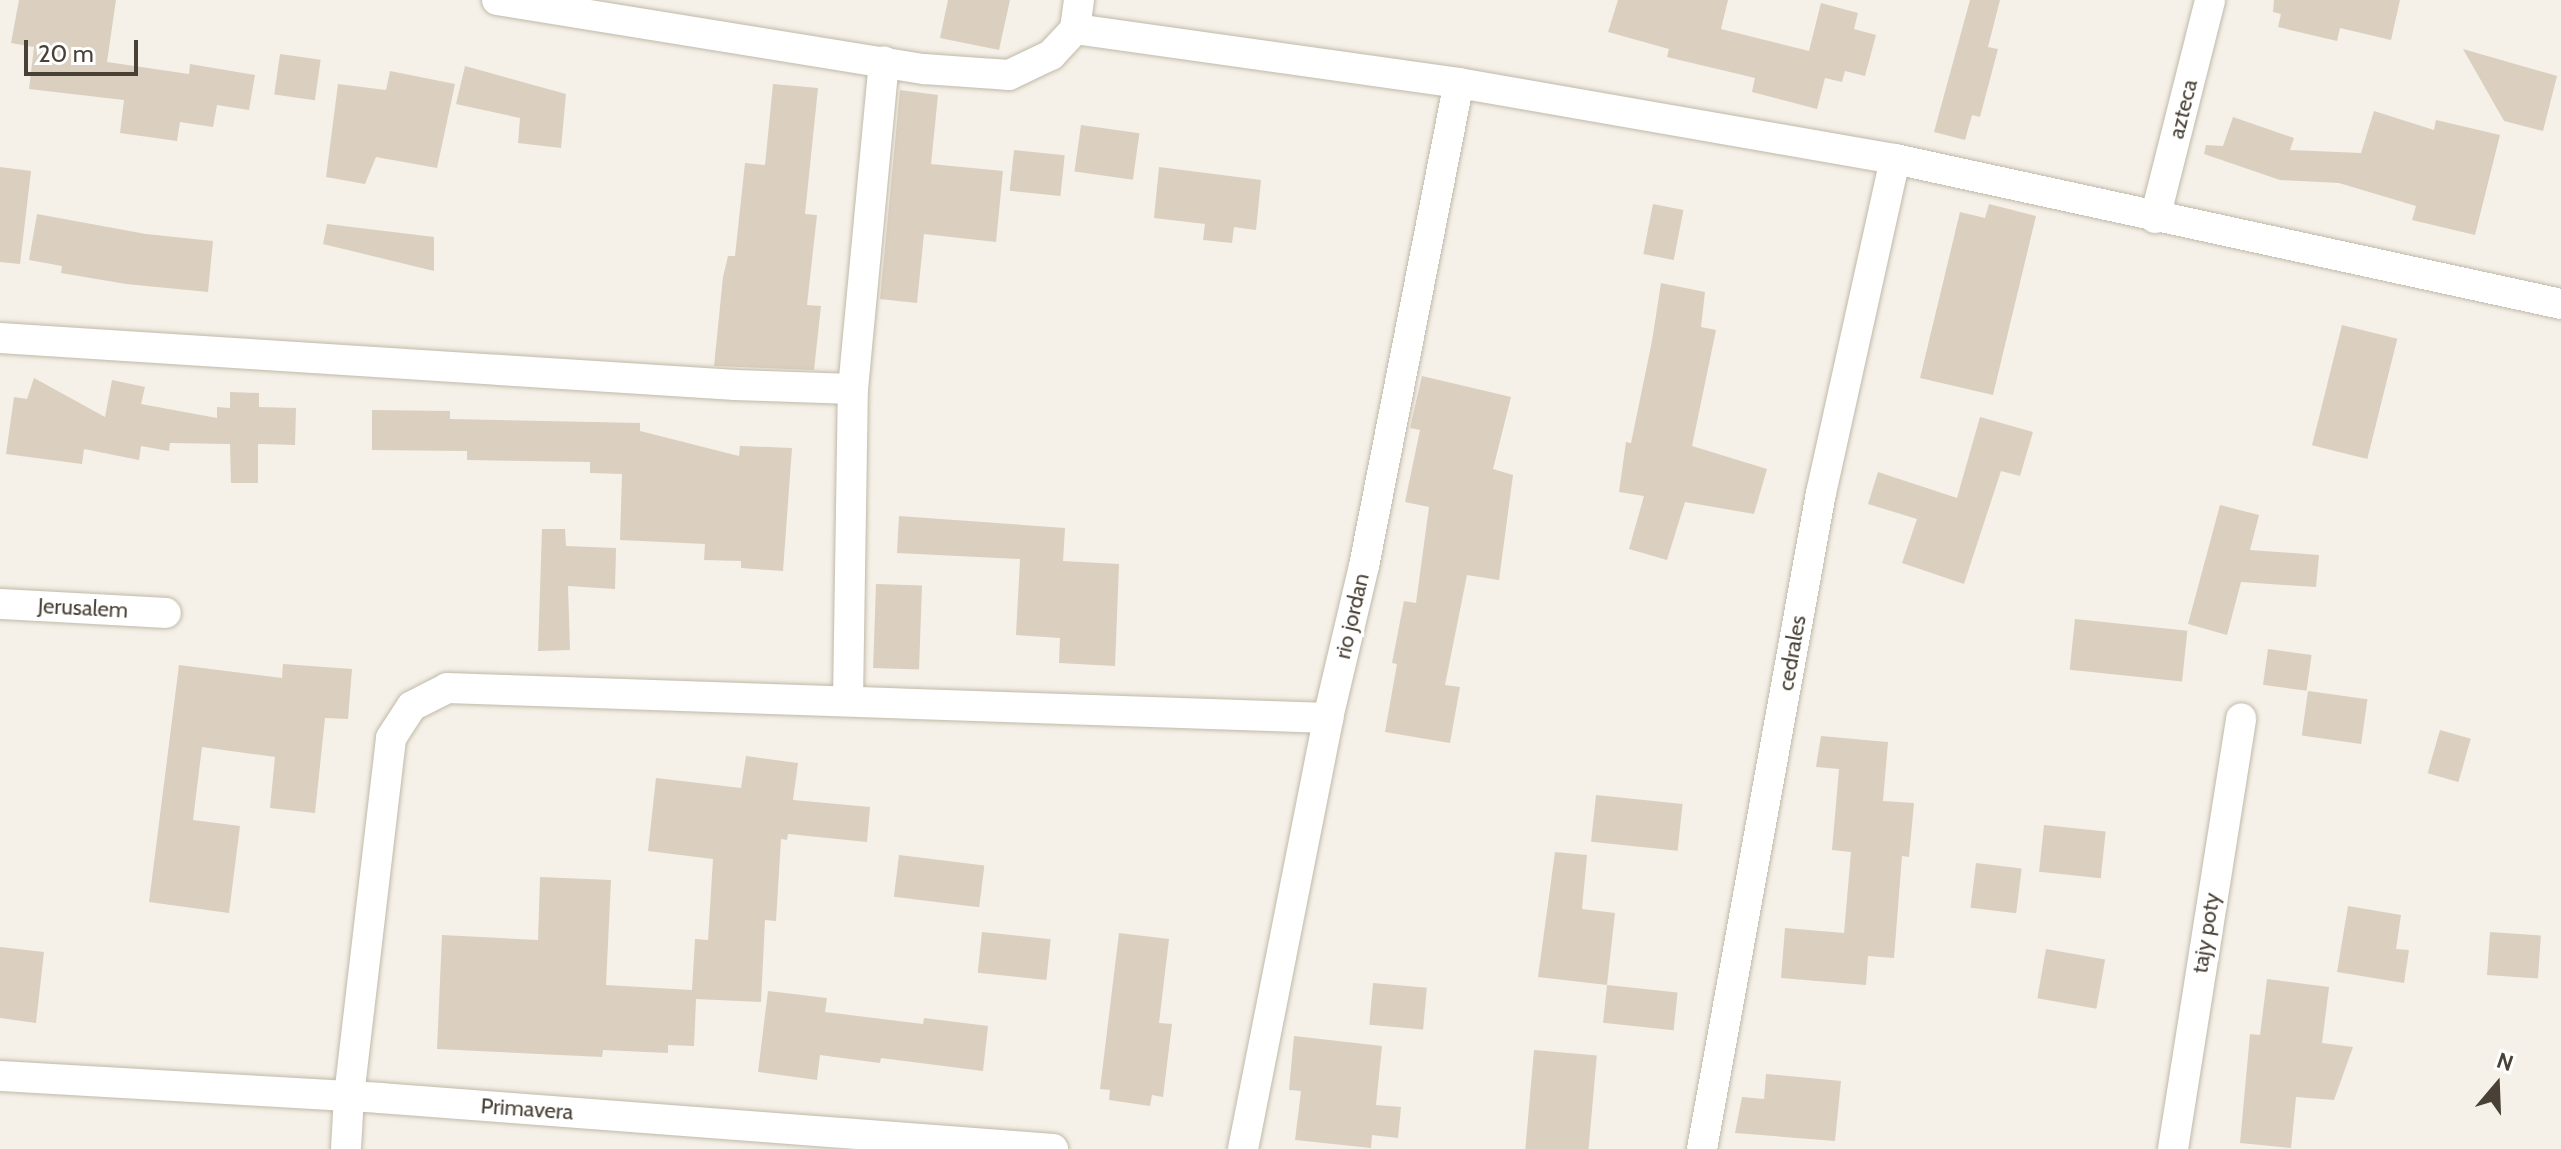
<!DOCTYPE html>
<html>
<head>
<meta charset="utf-8">
<style>
  body { margin:0 }
  #map { position:relative; width:2561px; height:1149px; overflow:hidden; background:#f5f1e8; font-family:Cabin,sans-serif }
  div>[style] { position:absolute }
  [style*='--x'] { left:calc(var(--x)*1px); top:calc(var(--y)*1px); width:calc(var(--w)*1px); rotate:calc(var(--a)*1deg) }
  .building>* { inset:0; background:#dbcfbf; transform-origin:0 0 }
  .roads { filter:drop-shadow(0 0 2px #c1b9a9) drop-shadow(0 0 2px #c1b9a9) }
  .street>* { height:30px; margin:-15px; padding:0 15px; transform-origin:15px; border-radius:15px; background:#fff }
  span { translate:-50% -50%; white-space:nowrap; text-align:center; line-height:1.15; -webkit-text-stroke:7px #fff; paint-order:stroke }
  .street-label { font-size:22px; color:#494136 }
  .north { position:absolute; left:2457px; top:1045px; width:80px; height:80px; -webkit-text-stroke:6px #fff; paint-order:stroke; rotate:19deg; font-size:22px; font-weight:700; line-height:32px; text-align:center; color:#494136 }
  .north::after { content:''; display:block; margin:auto; width:28px; height:36px; background:#494136; clip-path:polygon(50% 0,100% 100%,50% 72%,0 100%) }
  .scale { position:absolute; left:24px; top:40px; width:114px; height:36px; box-sizing:border-box; border:4px solid #494136; border-top:0; padding-left:10px; font-size:24px; line-height:28px; white-space:nowrap; color:#494136; -webkit-text-stroke:6px #fff; paint-order:stroke }
</style>
</head>
<body>
<div id="map">
  <div class="building">
    <i style="clip-path:polygon(19px 0,116px 0,107px 62px,189px 74px,190px 64px,255px 75px,249px 110px,217px 105px,213px 127px,180px 122px,177px 141px,120px 133px,124px 100px,29px 89px,34px 47px,11px 43px)"></i>
    <i style="clip-path:polygon(948px 0,1010px 0,999px 50px,940px 38px)"></i>
    <i style="clip-path:polygon(1618px 0,1728px 0,1721px 29px,1809px 51px,1821px 3px,1858px 13px,1854px 29px,1876px 35px,1865px 76px,1845px 71px,1842px 82px,1825px 78px,1817px 109px,1752px 92px,1755px 78px,1667px 57px,1669px 49px,1608px 32px)"></i>
    <i style="clip-path:polygon(1970px 0,2000px 0,1988px 47px,1998px 49px,1980px 117px,1972px 115px,1965px 140px,1934px 132px)"></i>
    <i style="clip-path:polygon(2274px 0,2400px 0,2391px 40px,2340px 28px,2337px 41px,2278px 27px,2281px 14px,2273px 12px)"></i>
    <i style="clip-path:polygon(2463px 49px,2557px 76px,2543px 131px,2504px 121px)"></i>
    <i style="left:280px;top:54px;width:41px;height:41px;rotate:8deg"></i>
    <i style="clip-path:polygon(465px 66px,566px 94px,561px 148px,518px 143px,520px 118px,456px 104px)"></i>
    <i style="clip-path:polygon(390px 71px,455px 84px,437px 168px,376px 157px,365px 184px,326px 177px,338px 84px,386px 90px)"></i>
    <i style="clip-path:polygon(773px 84px,818px 88px,805px 214px,817px 215px,807px 305px,821px 306px,814px 370px,714px 366px,723px 277px,728px 256px,735px 256px,745px 163px,765px 165px)"></i>
    <i style="clip-path:polygon(900px 90px,938px 95px,931px 164px,1003px 171px,996px 242px,924px 234px,917px 303px,880px 299px)"></i>
    <i style="clip-path:polygon(2374px 111px,2434px 130px,2436px 120px,2500px 135px,2475px 235px,2412px 220px,2416px 206px,2339px 183px,2280px 180px,2204px 154px,2206px 145px,2223px 146px,2233px 117px,2294px 138px,2290px 150px,2361px 153px)"></i>
    <i style="left:1081px;top:125px;width:59px;height:47px;rotate:8deg"></i>
    <i style="left:1014px;top:150px;width:51px;height:41px;rotate:6deg"></i>
    <i style="clip-path:polygon(0 167px,31px 171px,20px 264px,0 262px)"></i>
    <i style="clip-path:polygon(1159px 167px,1261px 180px,1256px 230px,1234px 227px,1232px 243px,1203px 240px,1205px 224px,1154px 218px)"></i>
    <i style="left:1653px;top:204px;width:31px;height:51px;rotate:11deg"></i>
    <i style="clip-path:polygon(1989px 204px,2036px 216px,1993px 395px,1920px 378px,1960px 212px,1985px 218px)"></i>
    <i style="clip-path:polygon(37px 214px,146px 234px,213px 241px,208px 292px,126px 284px,61px 273px,62px 266px,29px 260px)"></i>
    <i style="clip-path:polygon(327px 224px,434px 237px,434px 271px,323px 244px)"></i>
    <i style="clip-path:polygon(1661px 283px,1705px 292px,1701px 327px,1716px 330px,1692px 446px,1767px 469px,1754px 514px,1685px 502px,1667px 560px,1629px 549px,1644px 496px,1619px 492px,1626px 442px,1631px 443px,1652px 341px)"></i>
    <i style="left:2342px;top:325px;width:57px;height:124px;rotate:14deg"></i>
    <i style="clip-path:polygon(1422px 376px,1511px 397px,1493px 469px,1513px 475px,1499px 580px,1467px 575px,1445px 685px,1460px 687px,1450px 743px,1385px 732px,1397px 664px,1392px 663px,1404px 601px,1416px 603px,1429px 507px,1405px 502px,1420px 430px,1410px 428px)"></i>
    <i style="clip-path:polygon(34px 378px,105px 417px,112px 380px,145px 387px,141px 404px,217px 418px,217px 407px,230px 408px,230px 392px,259px 393px,259px 407px,296px 408px,295px 445px,258px 444px,258px 483px,231px 483px,230px 444px,170px 443px,169px 451px,141px 446px,139px 460px,84px 449px,82px 464px,6px 454px,14px 397px,27px 399px)"></i>
    <i style="clip-path:polygon(372px 410px,450px 411px,450px 419px,640px 423px,640px 431px,739px 456px,740px 446px,792px 448px,783px 571px,741px 568px,741px 561px,704px 560px,705px 544px,620px 540px,622px 474px,590px 473px,590px 462px,467px 460px,467px 451px,372px 450px)"></i>
    <i style="clip-path:polygon(1980px 417px,2033px 432px,2020px 476px,2001px 471px,1964px 584px,1902px 563px,1917px 519px,1868px 504px,1878px 472px,1957px 498px)"></i>
    <i style="clip-path:polygon(2220px 505px,2259px 515px,2250px 550px,2319px 555px,2316px 587px,2241px 582px,2227px 635px,2188px 624px)"></i>
    <i style="clip-path:polygon(899px 516px,1065px 528px,1063px 561px,1119px 564px,1115px 666px,1059px 663px,1060px 638px,1016px 635px,1020px 559px,897px 553px)"></i>
    <i style="clip-path:polygon(542px 529px,565px 529px,566px 546px,616px 548px,615px 589px,568px 586px,570px 650px,538px 651px)"></i>
    <i style="left:876px;top:584px;width:46px;height:84px;rotate:2deg"></i>
    <i style="left:2075px;top:619px;width:113px;height:51px;rotate:6deg"></i>
    <i style="left:2268px;top:649px;width:44px;height:36px;rotate:8deg"></i>
    <i style="clip-path:polygon(283px 664px,352px 669px,348px 719px,325px 718px,315px 813px,270px 808px,275px 757px,202px 747px,193px 820px,240px 826px,229px 913px,149px 902px,179px 665px,282px 678px)"></i>
    <i style="left:2308px;top:691px;width:60px;height:45px;rotate:8deg"></i>
    <i style="left:2440px;top:730px;width:32px;height:45px;rotate:16deg"></i>
    <i style="clip-path:polygon(1821px 736px,1888px 742px,1883px 801px,1914px 803px,1909px 857px,1902px 856px,1894px 958px,1868px 956px,1866px 985px,1781px 978px,1785px 928px,1844px 933px,1851px 852px,1832px 850px,1839px 769px,1816px 767px)"></i>
    <i style="clip-path:polygon(746px 756px,798px 763px,793px 800px,870px 807px,867px 842px,788px 834px,787px 840px,781px 839px,776px 921px,765px 920px,761px 1002px,696px 999px,694px 1046px,668px 1045px,668px 1053px,603px 1050px,602px 1057px,437px 1049px,442px 935px,538px 940px,540px 877px,611px 880px,606px 985px,692px 990px,695px 939px,708px 940px,713px 859px,648px 851px,656px 778px,741px 788px)"></i>
    <i style="left:1596px;top:795px;width:87px;height:47px;rotate:6deg"></i>
    <i style="left:2044px;top:825px;width:62px;height:47px;rotate:6deg"></i>
    <i style="clip-path:polygon(1555px 852px,1587px 855px,1582px 909px,1615px 913px,1607px 985px,1538px 977px)"></i>
    <i style="left:899px;top:855px;width:86px;height:42px;rotate:7deg"></i>
    <i style="left:1976px;top:863px;width:46px;height:45px;rotate:7deg"></i>
    <i style="clip-path:polygon(2348px 906px,2401px 915px,2396px 949px,2409px 950px,2404px 983px,2337px 972px)"></i>
    <i style="left:982px;top:932px;width:69px;height:41px;rotate:6deg"></i>
    <i style="left:2490px;top:932px;width:51px;height:43px;rotate:4deg"></i>
    <i style="clip-path:polygon(1119px 933px,1169px 939px,1159px 1023px,1172px 1024px,1163px 1097px,1152px 1095px,1150px 1106px,1109px 1100px,1110px 1090px,1100px 1089px)"></i>
    <i style="clip-path:polygon(0 947px,44px 952px,36px 1023px,0 1018px)"></i>
    <i style="left:2046px;top:949px;width:60px;height:50px;rotate:10deg"></i>
    <i style="clip-path:polygon(2267px 979px,2329px 987px,2322px 1043px,2353px 1047px,2334px 1100px,2296px 1097px,2291px 1148px,2240px 1143px,2250px 1034px,2260px 1035px)"></i>
    <i style="left:1373px;top:983px;width:54px;height:42px;rotate:5deg"></i>
    <i style="left:1607px;top:985px;width:71px;height:38px;rotate:6deg"></i>
    <i style="clip-path:polygon(768px 991px,827px 998px,825px 1012px,923px 1024px,924px 1018px,988px 1026px,983px 1071px,881px 1058px,880px 1063px,820px 1055px,817px 1080px,758px 1072px)"></i>
    <i style="clip-path:polygon(1294px 1036px,1382px 1046px,1376px 1105px,1401px 1107px,1398px 1138px,1372px 1135px,1371px 1148px,1295px 1140px,1301px 1091px,1289px 1090px)"></i>
    <i style="left:1534px;top:1050px;width:63px;height:100px;rotate:5deg"></i>
    <i style="clip-path:polygon(1766px 1074px,1841px 1081px,1835px 1141px,1735px 1133px,1742px 1097px,1764px 1099px)"></i>
  </div>
  <div class="roads">
    <div class="street">
      <i style="--x:497;--y:0;--w:433;--a:9.2"></i>
      <i style="--x:924;--y:69;--w:85;--a:4"></i>
      <i style="--x:1009;--y:75;--w:47;--a:-25.5"></i>
      <i style="--x:1051;--y:55;--w:35;--a:-47"></i>
      <i style="--x:1079;--y:0;--w:29;--a:98"></i>
      <i style="--x:1075;--y:29;--w:388;--a:8"></i>
      <i style="--x:1459;--y:83;--w:443;--a:9.9"></i>
      <i style="--x:1895;--y:159;--w:682;--a:12.28"></i>
      <i style="--x:2155;--y:218;--w:225;--a:-75.8"></i>
      <i style="--x:0;--y:338;--w:737;--a:3.66"></i>
      <i style="--x:735;--y:385;--w:118;--a:1.9"></i>
      <i style="--x:0;--y:604;--w:166;--a:3.1"></i>
      <i style="--x:848;--y:700;--w:311;--a:-89.1"></i>
      <i style="--x:853;--y:389;--w:329;--a:-84.6"></i>
      <i style="--x:0;--y:1076;--w:381;--a:3.3"></i>
      <i style="--x:380;--y:1098;--w:675;--a:4.33"></i>
      <i style="--x:346;--y:1149;--w:53;--a:-86.8"></i>
      <i style="--x:349;--y:1096;--w:360;--a:-83.3"></i>
      <i style="--x:391;--y:738;--w:38;--a:-57"></i>
      <i style="--x:412;--y:706;--w:39;--a:-27"></i>
      <i style="--x:447;--y:688;--w:882;--a:1.95"></i>
      <i style="--x:1243;--y:1149;--w:439;--a:-78.8"></i>
      <i style="--x:1328;--y:718;--w:156;--a:-76.7"></i>
      <i style="--x:1364;--y:566;--w:492;--a:-78.9"></i>
      <i style="--x:1702;--y:1149;--w:667;--a:-79.72"></i>
      <i style="--x:1821;--y:493;--w:342;--a:-77.5"></i>
      <i style="--x:2173;--y:1149;--w:436;--a:-81"></i>
    </div>
  </div>
  <div class="street-label">
    <span style="left:2183px;top:109px;rotate:-76deg">azteca</span>
    <span style="left:83px;top:608px;rotate:3deg">Jerusalem</span>
    <span style="left:1352px;top:616px;rotate:-77deg">rio jordan</span>
    <span style="left:1792px;top:653px;rotate:-80deg">cedrales</span>
    <span style="left:2206px;top:933px;rotate:-81deg">tajy poty</span>
    <span style="left:527px;top:1109px;rotate:4deg">Primavera</span>
  </div>
  <div class="north">N</div>
  <div class="scale">20 m</div>
</div>
</body>
</html>
